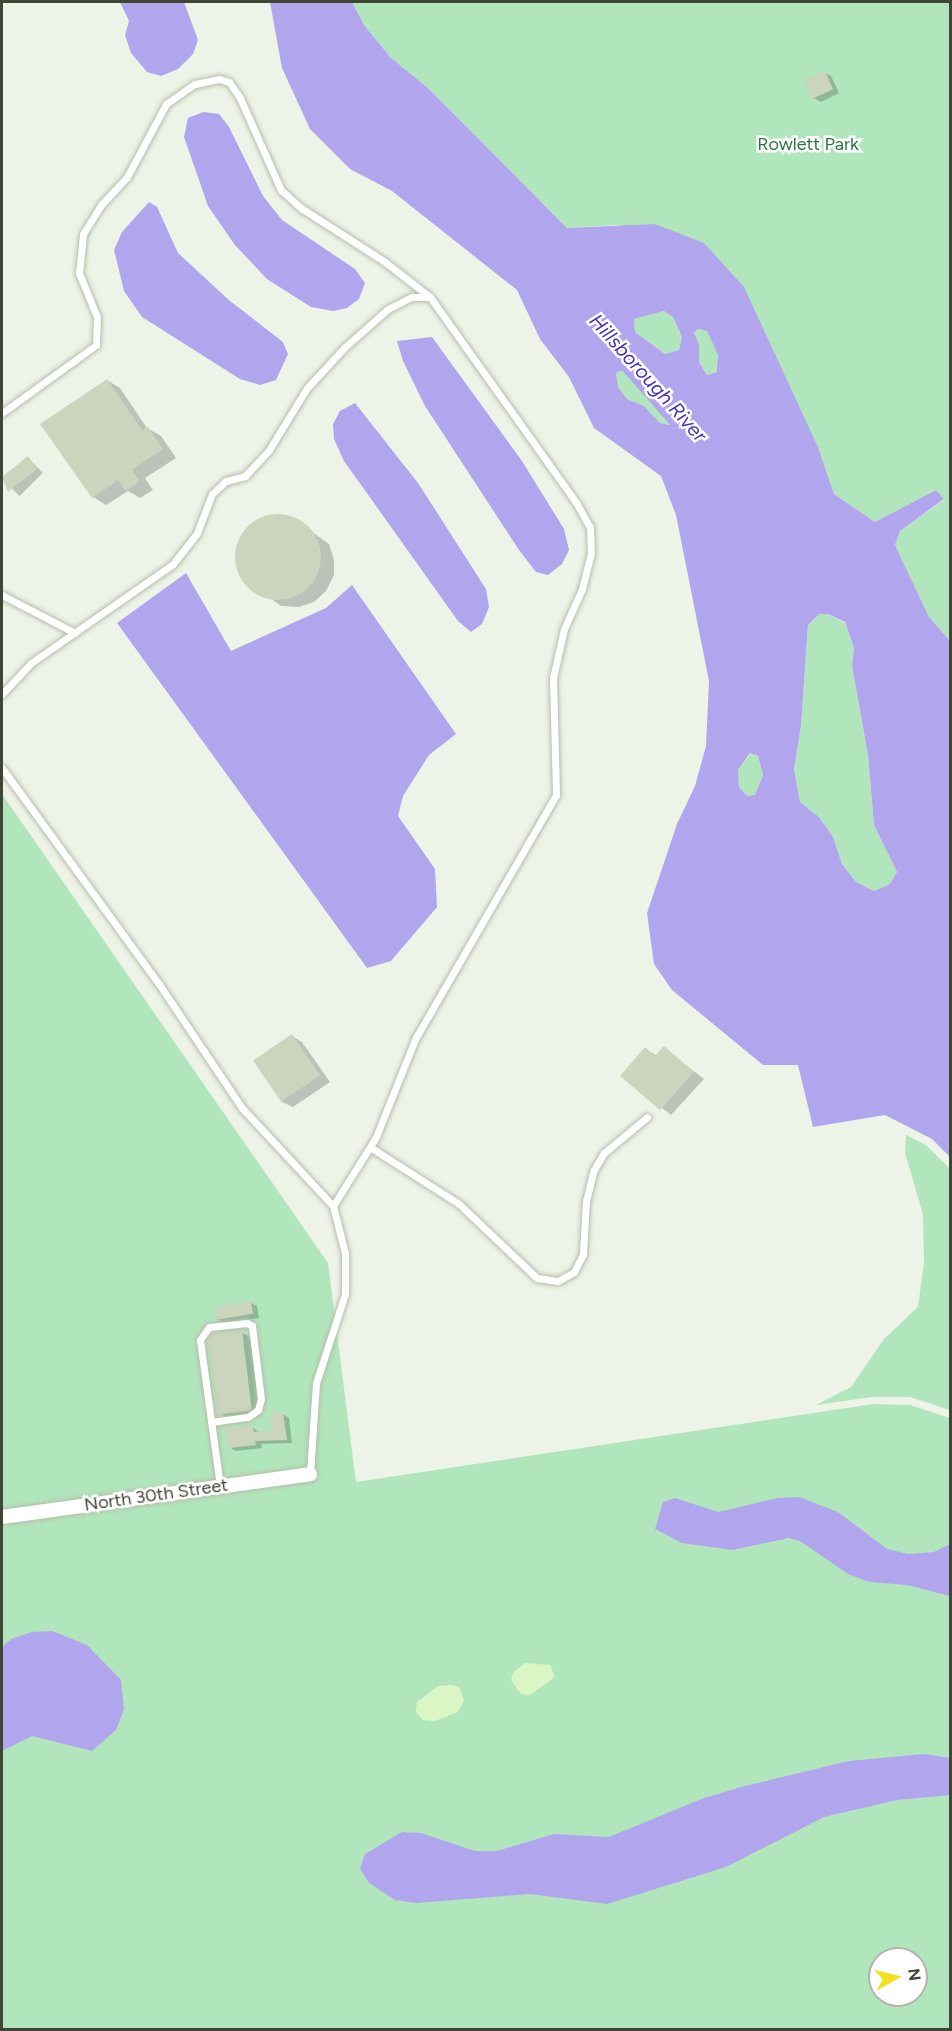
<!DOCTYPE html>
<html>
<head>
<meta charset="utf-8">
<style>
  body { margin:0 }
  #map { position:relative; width:952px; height:2031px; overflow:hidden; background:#edf3e7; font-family:Figtree,sans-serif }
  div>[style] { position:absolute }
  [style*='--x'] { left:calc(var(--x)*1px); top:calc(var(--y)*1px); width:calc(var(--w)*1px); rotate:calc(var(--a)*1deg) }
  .green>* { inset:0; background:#b1e6bc }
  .sand>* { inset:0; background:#daf6c4 }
  .water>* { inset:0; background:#b1a5ee }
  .shadow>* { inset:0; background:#0003; transform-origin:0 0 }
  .river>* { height:32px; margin:-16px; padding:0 16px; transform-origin:16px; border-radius:16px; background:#b1a5ee }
  .building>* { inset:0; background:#cbd4bd; transform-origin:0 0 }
  .round { border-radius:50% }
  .roads { filter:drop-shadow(0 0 2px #b6beaa) drop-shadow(0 0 2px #b6beaa) }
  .lane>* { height:7px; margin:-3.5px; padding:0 3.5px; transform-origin:3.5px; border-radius:3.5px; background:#fff }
  .street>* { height:14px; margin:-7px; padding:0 7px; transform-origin:7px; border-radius:7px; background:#fff }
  span { translate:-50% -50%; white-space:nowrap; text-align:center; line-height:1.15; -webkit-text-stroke:5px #fff; paint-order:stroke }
  .park-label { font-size:18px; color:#2b7547 }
  .street-label { font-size:18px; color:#404536 }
  .water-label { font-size:20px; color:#4933ae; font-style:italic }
  .frame { position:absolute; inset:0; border:3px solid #404536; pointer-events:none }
  .north { position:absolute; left:868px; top:1947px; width:60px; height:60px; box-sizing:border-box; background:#fff; border:2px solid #b3b5af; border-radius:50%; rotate:82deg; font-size:16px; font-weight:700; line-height:24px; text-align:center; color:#404536 }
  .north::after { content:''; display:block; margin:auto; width:21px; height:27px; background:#f3e01e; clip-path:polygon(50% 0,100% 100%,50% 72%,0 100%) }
</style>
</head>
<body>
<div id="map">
  <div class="green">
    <i style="clip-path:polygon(352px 2px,950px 2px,950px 641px,929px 617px,895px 545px,900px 531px,944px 500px,936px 490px,875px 522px,834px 494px,818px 447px,785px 378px,618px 225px,567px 228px,428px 88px,391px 58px,364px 25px)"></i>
    <i style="clip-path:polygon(664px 311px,673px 317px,682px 337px,679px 350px,665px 354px,635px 332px,634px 319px)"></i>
    <i style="clip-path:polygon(698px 329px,707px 331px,718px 355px,715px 372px,707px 375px,699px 362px,699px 344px,694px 333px)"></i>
    <i style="clip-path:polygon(628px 368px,642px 369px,668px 390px,677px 420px,669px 425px,660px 423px,644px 406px,627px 399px,618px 387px,616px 373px)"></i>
    <i style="clip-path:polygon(819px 614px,828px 614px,845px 623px,854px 648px,852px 666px,868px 755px,874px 825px,897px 872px,890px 884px,874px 891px,856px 882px,842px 864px,833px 837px,819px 817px,800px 802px,794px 769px,801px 726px,808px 625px)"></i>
    <i style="clip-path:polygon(751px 753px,758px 756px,763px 775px,755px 796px,747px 796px,739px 787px,738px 770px)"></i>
    <i style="clip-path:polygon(evenodd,2px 794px,328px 1263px,356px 1482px,873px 1404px,910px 1405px,950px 1418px,950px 2029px,2px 2029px,2px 794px,880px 1959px,916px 1959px,916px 1995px,880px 1995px,880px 1959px)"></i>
    <i style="clip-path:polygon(906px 1135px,926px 1145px,950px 1169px,950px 1410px,910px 1397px,872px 1397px,816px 1405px,851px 1387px,884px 1339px,918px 1307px,924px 1263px,923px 1214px,905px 1153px)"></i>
  </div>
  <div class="sand">
    <i style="clip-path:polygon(525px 1663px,550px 1665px,555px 1677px,530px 1695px,521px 1694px,511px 1680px,513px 1673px)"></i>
    <i style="clip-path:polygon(452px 1685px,459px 1687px,464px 1700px,458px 1712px,435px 1721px,423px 1720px,416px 1712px,417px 1702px,438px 1686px)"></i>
  </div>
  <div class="water">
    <i style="clip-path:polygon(120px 2px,184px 2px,198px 40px,193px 54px,178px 69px,161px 76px,147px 72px,131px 53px,125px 35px,129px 21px)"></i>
    <i style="clip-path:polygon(evenodd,270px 2px,352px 2px,364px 25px,391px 58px,428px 88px,567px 228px,655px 224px,704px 243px,744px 287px,818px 447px,834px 494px,875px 522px,936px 490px,944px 499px,900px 531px,895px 545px,929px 617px,950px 641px,950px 1157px,932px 1139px,885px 1115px,813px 1127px,798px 1065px,763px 1065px,672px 990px,654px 964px,647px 913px,677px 824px,695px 786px,706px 746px,709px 681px,676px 515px,661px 476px,594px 428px,569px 377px,540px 339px,517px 290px,392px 191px,350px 169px,310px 129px,282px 68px,270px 2px,664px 311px,673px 317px,682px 337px,679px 350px,665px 354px,635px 332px,634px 319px,664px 311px,270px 2px,698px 329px,707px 331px,718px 355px,716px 372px,707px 375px,699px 362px,699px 344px,694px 333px,698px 329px,270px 2px,628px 368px,642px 369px,668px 390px,677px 420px,669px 425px,660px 423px,644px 406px,627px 399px,618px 387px,616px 373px,628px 368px,270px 2px,819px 614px,828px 614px,845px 622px,854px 648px,852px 666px,868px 755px,874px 825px,897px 872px,890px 884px,874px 891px,856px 882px,842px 864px,833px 837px,819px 817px,800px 802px,794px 769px,801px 726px,808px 625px,819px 614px,270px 2px,750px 753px,758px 756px,763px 775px,755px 795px,747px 796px,739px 787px,738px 770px,750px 753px)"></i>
    <i style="clip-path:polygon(203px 112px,219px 114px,229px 127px,263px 196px,282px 220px,355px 269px,365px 283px,359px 299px,347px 308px,333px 311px,311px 307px,267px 279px,235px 245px,208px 206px,184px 137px,188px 118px)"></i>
    <i style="clip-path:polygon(149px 202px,157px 207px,178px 253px,230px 301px,283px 342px,288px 354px,276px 380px,260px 385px,240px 379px,142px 317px,124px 291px,114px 250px,122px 232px)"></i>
    <i style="clip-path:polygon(432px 337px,522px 461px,564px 529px,569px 550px,562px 564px,548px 575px,536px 572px,519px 550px,425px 406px,403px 361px,397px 341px)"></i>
    <i style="clip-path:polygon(355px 403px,418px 483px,486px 589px,489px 607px,482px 624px,471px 632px,458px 621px,344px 461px,334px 439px,333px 424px,340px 411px)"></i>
    <i style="clip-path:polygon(186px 573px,231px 651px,326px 608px,352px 585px,456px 734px,429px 755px,403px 796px,398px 816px,435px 869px,437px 907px,391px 961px,367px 968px,117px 623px)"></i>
    <i style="clip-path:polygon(799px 1497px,838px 1512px,887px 1549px,908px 1554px,934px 1552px,950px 1544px,950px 1596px,907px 1585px,869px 1582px,848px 1574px,800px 1541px,789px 1538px,732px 1550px,682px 1543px,655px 1529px,663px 1502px,675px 1498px,718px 1512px,778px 1498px)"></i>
    <i style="clip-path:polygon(52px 1631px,87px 1645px,121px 1680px,124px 1709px,116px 1730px,92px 1751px,32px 1736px,2px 1751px,2px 1647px,11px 1639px,32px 1632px)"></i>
    <i style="clip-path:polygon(924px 1754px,950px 1758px,950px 1795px,897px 1800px,824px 1817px,726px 1867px,607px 1904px,530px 1894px,417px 1903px,395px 1900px,369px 1883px,360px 1869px,365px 1854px,402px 1832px,421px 1833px,475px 1851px,497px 1851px,554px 1834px,609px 1837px,704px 1798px,745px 1786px,849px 1761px)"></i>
  </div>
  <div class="shadow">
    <i style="clip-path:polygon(825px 73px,831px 76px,839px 93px,821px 102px,814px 98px)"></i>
    <i style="clip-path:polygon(107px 380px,120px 388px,147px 428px,161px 436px,176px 458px,145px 478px,153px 490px,140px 498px,128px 491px,106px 505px,93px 497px)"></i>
    <i style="left:28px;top:458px;width:21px;height:33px;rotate:45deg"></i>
    <i style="clip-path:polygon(272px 515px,291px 517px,329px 544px,334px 560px,334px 575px,326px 591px,314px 602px,299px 607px,281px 606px,242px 578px,237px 563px,238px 546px,245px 532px,257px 521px)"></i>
    <i style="clip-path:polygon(292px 1036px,302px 1042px,330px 1082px,293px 1107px,282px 1102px)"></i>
    <i style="clip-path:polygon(664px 1048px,704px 1079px,671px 1115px,622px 1076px,646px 1049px,657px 1056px)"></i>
    <i style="clip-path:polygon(251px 1303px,257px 1306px,259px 1318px,224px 1323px,217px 1319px)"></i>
    <i style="clip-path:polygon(241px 1332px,251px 1338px,262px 1415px,230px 1419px,220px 1413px)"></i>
    <i style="clip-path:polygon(283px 1414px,289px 1418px,292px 1443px,261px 1444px,262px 1448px,236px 1451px,229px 1447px,252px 1426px,259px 1433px,273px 1432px)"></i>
  </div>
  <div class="river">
    <i style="--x:613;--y:336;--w:136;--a:48.6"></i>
  </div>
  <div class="building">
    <i style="left:825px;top:71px;width:20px;height:23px;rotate:66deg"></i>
    <i style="clip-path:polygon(107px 379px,142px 430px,148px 427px,163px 449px,132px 470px,140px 481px,126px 491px,118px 480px,92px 498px,40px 424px)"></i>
    <i style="clip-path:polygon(28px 456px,37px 469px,8px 492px,2px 477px)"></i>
    <i class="round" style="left:235px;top:514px;width:86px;height:86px"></i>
    <i style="left:292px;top:1034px;width:50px;height:47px;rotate:56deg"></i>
    <i style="clip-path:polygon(664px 1046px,694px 1072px,660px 1110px,620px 1076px,645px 1047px,655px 1056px)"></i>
    <i style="left:251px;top:1301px;width:13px;height:37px;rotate:81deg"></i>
    <i style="left:242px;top:1330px;width:81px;height:35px;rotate:83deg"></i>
    <i style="clip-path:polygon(283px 1412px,287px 1440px,255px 1441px,256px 1445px,228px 1448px,225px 1428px,253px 1425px,254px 1432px,272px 1430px,270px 1414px)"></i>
  </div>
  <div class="roads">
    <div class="lane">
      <i style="--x:2;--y:413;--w:116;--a:-35.9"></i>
      <i style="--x:96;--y:345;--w:28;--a:-88"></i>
      <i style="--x:97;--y:317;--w:48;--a:-112.2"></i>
      <i style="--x:79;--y:273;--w:39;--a:-84"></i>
      <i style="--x:83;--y:234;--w:34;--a:-58"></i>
      <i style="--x:101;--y:205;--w:38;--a:-47"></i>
      <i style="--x:127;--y:177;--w:83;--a:-61.9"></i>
      <i style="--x:166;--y:104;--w:35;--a:-35"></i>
      <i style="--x:195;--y:84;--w:25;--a:-12"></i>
      <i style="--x:219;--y:79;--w:10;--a:17"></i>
      <i style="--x:229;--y:82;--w:19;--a:55"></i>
      <i style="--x:240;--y:98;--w:101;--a:66"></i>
      <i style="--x:281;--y:190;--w:27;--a:42"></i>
      <i style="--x:301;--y:208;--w:100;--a:32.7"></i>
      <i style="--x:385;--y:262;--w:57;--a:37.9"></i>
      <i style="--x:2;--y:595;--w:82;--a:27.5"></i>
      <i style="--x:2;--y:694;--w:42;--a:-46.9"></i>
      <i style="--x:31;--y:663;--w:173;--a:-34.9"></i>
      <i style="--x:173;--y:564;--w:39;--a:-52"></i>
      <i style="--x:197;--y:533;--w:42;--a:-69"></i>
      <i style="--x:212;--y:494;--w:19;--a:-43"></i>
      <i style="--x:226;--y:481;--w:20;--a:-15"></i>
      <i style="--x:245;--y:476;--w:35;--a:-47"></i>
      <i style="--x:269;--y:450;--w:73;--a:-58.5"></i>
      <i style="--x:307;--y:388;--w:56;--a:-47.2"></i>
      <i style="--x:345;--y:347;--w:57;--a:-41.5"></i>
      <i style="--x:388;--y:309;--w:27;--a:-27"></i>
      <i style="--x:412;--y:297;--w:18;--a:0"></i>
      <i style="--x:430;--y:297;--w:254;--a:54.6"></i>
      <i style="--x:577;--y:504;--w:26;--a:61"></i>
      <i style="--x:590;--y:527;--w:26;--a:88"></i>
      <i style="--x:591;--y:553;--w:37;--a:104"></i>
      <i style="--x:582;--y:589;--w:44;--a:114.2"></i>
      <i style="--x:564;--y:629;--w:50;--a:102.7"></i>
      <i style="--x:553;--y:678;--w:117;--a:88.5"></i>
      <i style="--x:556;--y:795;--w:280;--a:120"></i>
      <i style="--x:416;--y:1037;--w:108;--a:111.8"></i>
      <i style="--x:376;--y:1137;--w:81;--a:121.9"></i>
      <i style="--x:2;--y:768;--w:267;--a:54"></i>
      <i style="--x:159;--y:984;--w:149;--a:56.2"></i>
      <i style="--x:242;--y:1108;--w:134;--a:47.1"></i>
      <i style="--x:333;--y:1206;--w:49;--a:75.7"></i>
      <i style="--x:345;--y:1253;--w:41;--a:90"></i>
      <i style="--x:345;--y:1294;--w:94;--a:108"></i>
      <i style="--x:316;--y:1383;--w:91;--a:93.8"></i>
      <i style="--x:370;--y:1147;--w:106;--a:32.6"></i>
      <i style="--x:459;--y:1204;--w:108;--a:43.5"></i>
      <i style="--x:537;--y:1278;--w:21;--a:8"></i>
      <i style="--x:558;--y:1281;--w:18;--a:-29"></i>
      <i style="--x:574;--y:1272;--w:20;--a:-63"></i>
      <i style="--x:583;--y:1254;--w:53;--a:-86.8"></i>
      <i style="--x:586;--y:1201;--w:32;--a:-76"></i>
      <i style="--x:594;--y:1170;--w:20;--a:-60"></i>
      <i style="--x:604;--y:1153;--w:56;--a:-39.9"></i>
      <i style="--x:211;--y:1422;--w:37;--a:-8"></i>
      <i style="--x:248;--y:1417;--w:12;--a:-35"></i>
      <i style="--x:258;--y:1410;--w:11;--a:-75"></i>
      <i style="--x:261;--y:1399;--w:74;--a:-97"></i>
      <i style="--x:252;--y:1326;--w:6;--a:-149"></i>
      <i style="--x:247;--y:1323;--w:38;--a:174"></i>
      <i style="--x:209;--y:1327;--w:16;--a:125"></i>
      <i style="--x:200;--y:1340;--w:147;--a:82.2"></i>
    </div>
    <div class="street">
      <i style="--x:2;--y:1517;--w:311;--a:-7.9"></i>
    </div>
  </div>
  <div class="park-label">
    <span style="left:808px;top:144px">Rowlett Park</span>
  </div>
  <div class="street-label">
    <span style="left:156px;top:1495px;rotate:-8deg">North 30th Street</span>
  </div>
  <div class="water-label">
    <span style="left:648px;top:378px;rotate:48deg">Hillsborough River</span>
  </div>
  <div class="frame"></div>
  <div class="north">N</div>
</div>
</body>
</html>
